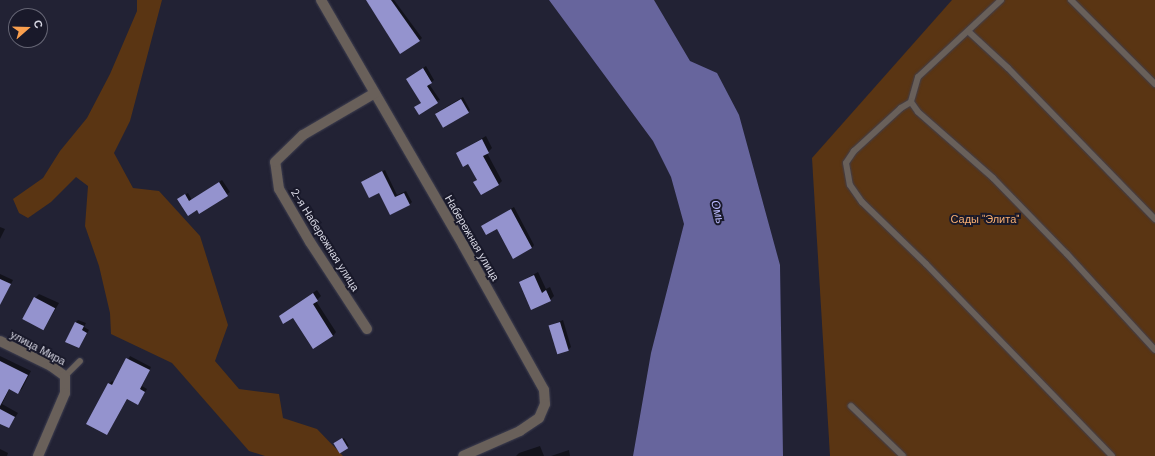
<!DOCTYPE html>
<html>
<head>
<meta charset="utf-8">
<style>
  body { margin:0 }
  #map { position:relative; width:1155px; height:456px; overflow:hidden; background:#222234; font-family:"DM Sans",sans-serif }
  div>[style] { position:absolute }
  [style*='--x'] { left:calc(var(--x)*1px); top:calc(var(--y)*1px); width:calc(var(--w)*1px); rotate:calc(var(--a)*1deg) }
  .green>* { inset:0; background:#5a3513 }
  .water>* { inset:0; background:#67659d }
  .shadow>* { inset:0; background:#0007; transform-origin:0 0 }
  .building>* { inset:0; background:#9493ce; transform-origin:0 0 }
  .roads { filter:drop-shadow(0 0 1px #3f3f50) drop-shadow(0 0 1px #3f3f50) }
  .service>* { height:6px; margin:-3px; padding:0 3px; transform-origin:3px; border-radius:3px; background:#69605a }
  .minor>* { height:10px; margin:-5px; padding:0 5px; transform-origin:5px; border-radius:5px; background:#69605a }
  span { translate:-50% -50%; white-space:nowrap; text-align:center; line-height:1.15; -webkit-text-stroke:4px #19192a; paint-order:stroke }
  .park-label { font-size:11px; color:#f9af72 }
  .street-label { font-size:11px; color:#d6d6e2 }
  .water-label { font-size:12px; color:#b9b8fb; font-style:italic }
  .north { position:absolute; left:8px; top:8px; width:40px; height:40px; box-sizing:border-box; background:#19192a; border:1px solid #656574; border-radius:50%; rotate:70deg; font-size:11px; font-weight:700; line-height:16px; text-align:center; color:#d6d6e2 }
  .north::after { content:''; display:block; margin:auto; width:14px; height:18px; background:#fa9f4e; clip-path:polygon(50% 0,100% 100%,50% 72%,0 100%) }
</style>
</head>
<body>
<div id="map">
  <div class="green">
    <i style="clip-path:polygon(137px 0,162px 0,130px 121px,114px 153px,133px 188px,159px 191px,200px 236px,228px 325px,215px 361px,239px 389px,279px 394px,283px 418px,317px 429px,343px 456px,265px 456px,249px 451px,172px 363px,111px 334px,110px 313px,99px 266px,85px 226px,88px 186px,76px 177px,51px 202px,28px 218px,19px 213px,13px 199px,43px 178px,60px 151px,87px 118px,110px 74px,137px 11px)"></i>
    <i style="clip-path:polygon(952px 0,1155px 0,1155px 456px,830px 456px,812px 158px)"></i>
  </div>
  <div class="water">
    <i style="clip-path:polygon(549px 0,654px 0,690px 61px,717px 73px,739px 115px,780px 265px,783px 456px,633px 456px,651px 353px,684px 224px,671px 177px,653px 141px)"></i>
  </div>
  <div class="shadow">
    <i style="clip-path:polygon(367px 0,394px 0,422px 38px,419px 41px)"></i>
    <i style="clip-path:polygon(426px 66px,434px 80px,429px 84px,440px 100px,418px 105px,422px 102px,407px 79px)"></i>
    <i style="clip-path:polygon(463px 97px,470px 110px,468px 112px,436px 113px)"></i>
    <i style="clip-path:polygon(486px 136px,492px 148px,487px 153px,502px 181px,498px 185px,475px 182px,477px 180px,468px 163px,457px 153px)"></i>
    <i style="clip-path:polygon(385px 170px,397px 195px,406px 191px,412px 202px,409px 205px,362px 182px)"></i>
    <i style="clip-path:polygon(222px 180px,230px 192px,200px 213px,181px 197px,188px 193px,192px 200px)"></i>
    <i style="clip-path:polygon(514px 207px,534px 245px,532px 248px,498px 227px,482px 226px)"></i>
    <i style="clip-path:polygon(0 227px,5px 229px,0 239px)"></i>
    <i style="clip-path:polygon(538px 272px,546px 289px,550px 287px,554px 296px,550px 300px,520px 282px)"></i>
    <i style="clip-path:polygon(0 274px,13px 280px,0 305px)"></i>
    <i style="clip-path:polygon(317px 290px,321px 296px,316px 301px,336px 332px,333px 336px,293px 316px,280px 316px)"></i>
    <i style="clip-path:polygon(39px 294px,59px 303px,44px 329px,35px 298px)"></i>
    <i style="clip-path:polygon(78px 320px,86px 323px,84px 327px,89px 330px,79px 347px,76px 322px)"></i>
    <i style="clip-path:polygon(563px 320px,571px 347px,568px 350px,549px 326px)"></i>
    <i style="clip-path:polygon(0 356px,31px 371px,22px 389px,18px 392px,10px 388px,2px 404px,18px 413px,9px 427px,0 423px)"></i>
    <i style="clip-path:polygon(130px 356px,151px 367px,142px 386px,147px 389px,138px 403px,128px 398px,107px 434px,109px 384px,112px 381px,115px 383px)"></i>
    <i style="left:344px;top:438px;width:9px;height:9px;rotate:58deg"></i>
    <i style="clip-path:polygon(540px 446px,544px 456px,516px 456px,519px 453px)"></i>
    <i style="clip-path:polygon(0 449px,8px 453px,7px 456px,0 456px)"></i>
    <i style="clip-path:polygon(569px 450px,570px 456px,551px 456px)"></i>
  </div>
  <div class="building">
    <i style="clip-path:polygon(366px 0,391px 0,420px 41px,400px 54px)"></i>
    <i style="clip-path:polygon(423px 68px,432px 83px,427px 86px,438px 103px,419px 115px,414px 107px,421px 103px,406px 79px)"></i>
    <i style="left:461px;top:99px;width:16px;height:30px;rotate:60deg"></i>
    <i style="clip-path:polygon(482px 139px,489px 153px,483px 156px,499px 185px,481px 195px,473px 182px,477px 180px,468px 164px,463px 167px,456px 153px)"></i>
    <i style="clip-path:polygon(382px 171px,395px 197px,404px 193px,410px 205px,390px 215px,379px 193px,369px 198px,361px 182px)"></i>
    <i style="clip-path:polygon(219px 182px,228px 196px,199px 214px,197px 210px,188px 216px,177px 199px,185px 194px,189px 201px)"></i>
    <i style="clip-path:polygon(511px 209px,532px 248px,513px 259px,497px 229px,486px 235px,481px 226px)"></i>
    <i style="clip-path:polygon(534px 275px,542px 293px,546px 290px,551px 301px,531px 310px,519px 282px)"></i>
    <i style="clip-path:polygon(0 279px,11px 284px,0 305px)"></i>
    <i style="clip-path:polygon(313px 293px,318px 301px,313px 304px,333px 336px,313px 349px,293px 318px,283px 324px,279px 316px)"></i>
    <i style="left:34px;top:297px;width:24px;height:25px;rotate:28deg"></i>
    <i style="clip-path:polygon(75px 322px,84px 326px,82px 330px,87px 333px,79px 348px,65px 342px)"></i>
    <i style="left:560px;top:322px;width:30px;height:12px;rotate:73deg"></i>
    <i style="clip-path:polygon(126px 358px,150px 370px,140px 389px,145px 392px,138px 405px,127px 399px,107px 435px,86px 424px,108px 383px,112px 385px)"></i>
    <i style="clip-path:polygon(0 361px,28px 375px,18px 394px,9px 389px,0 406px)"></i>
    <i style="clip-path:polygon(0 409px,15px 417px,9px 428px,0 424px)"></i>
    <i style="left:342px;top:438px;width:12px;height:10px;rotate:59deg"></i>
  </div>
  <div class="roads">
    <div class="service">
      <i style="--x:1001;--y:0;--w:113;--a:137.1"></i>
      <i style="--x:918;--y:77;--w:26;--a:106"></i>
      <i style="--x:911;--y:102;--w:12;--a:55"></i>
      <i style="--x:918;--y:112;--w:100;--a:41.3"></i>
      <i style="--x:993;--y:178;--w:106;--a:45.8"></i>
      <i style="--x:1067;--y:254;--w:130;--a:47.5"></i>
      <i style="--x:1071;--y:0;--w:119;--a:45"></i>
      <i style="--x:969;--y:32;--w:53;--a:42.7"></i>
      <i style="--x:1008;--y:68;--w:211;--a:45.8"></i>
      <i style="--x:911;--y:102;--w:12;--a:149"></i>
      <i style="--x:901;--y:108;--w:64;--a:137.5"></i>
      <i style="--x:854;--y:151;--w:14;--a:124"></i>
      <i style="--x:846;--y:163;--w:22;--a:80"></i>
      <i style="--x:850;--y:185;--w:21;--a:55"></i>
      <i style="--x:862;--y:202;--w:89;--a:44.1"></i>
      <i style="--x:926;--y:264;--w:267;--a:45.9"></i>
      <i style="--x:65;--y:376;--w:21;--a:-45"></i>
      <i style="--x:851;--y:406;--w:72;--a:43.9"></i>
    </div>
    <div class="minor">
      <i style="--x:321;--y:0;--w:283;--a:59.9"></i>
      <i style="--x:463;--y:245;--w:166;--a:60.8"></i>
      <i style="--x:544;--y:390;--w:14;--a:86"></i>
      <i style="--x:545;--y:404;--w:15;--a:113"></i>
      <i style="--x:539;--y:418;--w:23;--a:146"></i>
      <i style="--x:520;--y:431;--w:62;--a:156.3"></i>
      <i style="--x:367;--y:329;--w:104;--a:-123.2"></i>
      <i style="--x:310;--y:242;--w:61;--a:-120.3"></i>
      <i style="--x:279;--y:189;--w:27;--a:-98"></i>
      <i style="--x:275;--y:162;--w:39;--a:-44"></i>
      <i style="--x:303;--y:135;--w:83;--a:-30.3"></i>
      <i style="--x:0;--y:341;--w:57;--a:26.1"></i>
      <i style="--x:51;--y:366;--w:17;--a:36"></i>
      <i style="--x:65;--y:376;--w:17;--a:90"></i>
      <i style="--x:65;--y:393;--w:69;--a:113.2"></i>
    </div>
  </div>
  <div class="park-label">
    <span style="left:985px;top:219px">Сады "Элита"</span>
  </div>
  <div class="street-label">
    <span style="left:472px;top:238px;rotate:60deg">Набережная улица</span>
    <span style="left:325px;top:240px;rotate:58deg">2-я Набережная улица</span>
    <span style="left:38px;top:348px;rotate:28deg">улица Мира</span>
  </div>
  <div class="water-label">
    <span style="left:717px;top:212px;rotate:76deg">Омь</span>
  </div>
  <div class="north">С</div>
</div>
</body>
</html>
